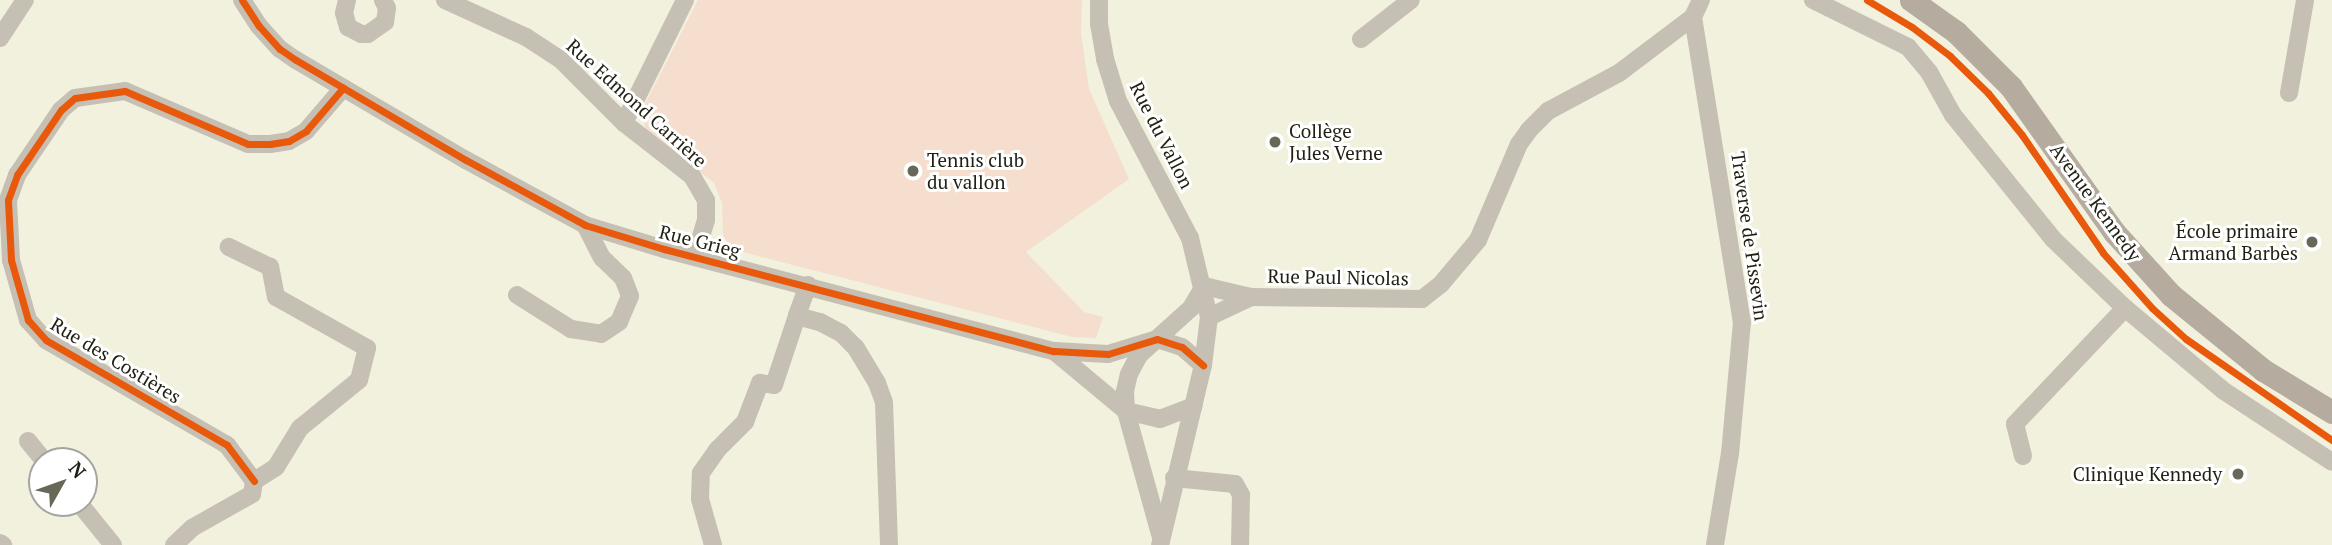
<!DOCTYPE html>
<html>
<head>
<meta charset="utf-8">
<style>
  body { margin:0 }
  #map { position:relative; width:2332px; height:545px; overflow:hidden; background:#f1f1dd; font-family:"PT Serif",serif }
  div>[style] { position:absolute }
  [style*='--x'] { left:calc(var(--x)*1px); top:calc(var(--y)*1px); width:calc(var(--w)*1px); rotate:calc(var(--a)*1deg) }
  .green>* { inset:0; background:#f5dece }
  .minor>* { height:18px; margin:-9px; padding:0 9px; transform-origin:9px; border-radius:9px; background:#c6bfb4 }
  .major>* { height:23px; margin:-11.5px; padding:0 11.5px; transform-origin:11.5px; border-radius:11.5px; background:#b5ab9e }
  .cycleway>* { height:7px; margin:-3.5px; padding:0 3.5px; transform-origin:3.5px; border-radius:3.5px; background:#e8590c }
  .dots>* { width:19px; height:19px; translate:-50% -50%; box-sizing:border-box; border:4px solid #fff; border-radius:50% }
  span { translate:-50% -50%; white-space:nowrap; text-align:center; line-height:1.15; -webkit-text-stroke:6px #fff; paint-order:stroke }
  .street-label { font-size:19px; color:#1f1f12 }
  .poi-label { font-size:19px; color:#1f1f12 }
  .left { translate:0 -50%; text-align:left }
  .right { translate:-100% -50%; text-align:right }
  .north { position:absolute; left:28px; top:447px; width:70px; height:70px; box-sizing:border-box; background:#fff; border:2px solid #a5a5a0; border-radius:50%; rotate:50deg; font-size:19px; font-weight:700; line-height:28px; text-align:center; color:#1f1f12 }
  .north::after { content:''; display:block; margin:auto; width:24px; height:32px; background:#686859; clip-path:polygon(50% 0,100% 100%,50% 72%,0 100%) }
</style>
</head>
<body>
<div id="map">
  <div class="green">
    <i style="clip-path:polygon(698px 0,1082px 0,1081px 33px,1089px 89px,1129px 179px,1026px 252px,1084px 312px,1103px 317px,1096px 338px,1072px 337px,731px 249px,723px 235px,722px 203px,714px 183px,645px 129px,643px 108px)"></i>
  </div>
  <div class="minor">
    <i style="--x:242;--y:0;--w:31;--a:57"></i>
    <i style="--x:259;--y:26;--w:31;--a:48"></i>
    <i style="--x:280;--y:49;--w:19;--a:35"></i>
    <i style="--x:296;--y:60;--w:197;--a:30.5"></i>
    <i style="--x:466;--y:160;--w:136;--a:28.6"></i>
    <i style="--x:585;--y:225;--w:83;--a:16.9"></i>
    <i style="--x:664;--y:249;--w:403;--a:14.7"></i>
    <i style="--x:1054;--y:351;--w:54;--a:3.2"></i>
    <i style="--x:1108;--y:354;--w:51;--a:-17"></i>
    <i style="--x:1157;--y:339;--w:26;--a:18"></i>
    <i style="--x:1182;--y:347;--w:28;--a:41"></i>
    <i style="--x:347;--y:0;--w:13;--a:103"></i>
    <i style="--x:344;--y:13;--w:15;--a:74"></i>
    <i style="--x:348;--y:27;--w:15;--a:28"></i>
    <i style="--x:361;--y:34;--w:7;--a:0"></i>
    <i style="--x:368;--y:34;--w:21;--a:-35"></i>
    <i style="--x:385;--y:22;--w:14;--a:-82"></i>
    <i style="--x:387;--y:8;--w:9;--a:-117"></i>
    <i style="--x:445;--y:0;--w:89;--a:24.6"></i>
    <i style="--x:526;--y:37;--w:42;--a:33.3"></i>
    <i style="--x:561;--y:60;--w:89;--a:45"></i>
    <i style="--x:624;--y:123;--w:86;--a:37.9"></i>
    <i style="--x:692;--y:176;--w:28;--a:60"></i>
    <i style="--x:706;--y:200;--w:20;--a:90"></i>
    <i style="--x:706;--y:220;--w:38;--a:107"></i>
    <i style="--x:1099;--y:0;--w:24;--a:90"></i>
    <i style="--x:1099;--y:24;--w:36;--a:80"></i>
    <i style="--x:1105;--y:59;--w:44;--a:72.8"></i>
    <i style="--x:1118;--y:101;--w:155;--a:62.3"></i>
    <i style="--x:1190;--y:238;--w:81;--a:76.5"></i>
    <i style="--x:1209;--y:317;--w:48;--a:97.1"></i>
    <i style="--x:1203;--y:365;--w:185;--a:103.4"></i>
    <i style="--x:1813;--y:0;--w:106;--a:26.3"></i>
    <i style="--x:1908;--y:47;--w:33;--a:50"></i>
    <i style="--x:1929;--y:72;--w:49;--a:60.8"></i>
    <i style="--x:1953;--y:115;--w:159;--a:51.1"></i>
    <i style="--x:2053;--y:239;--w:100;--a:43.8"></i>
    <i style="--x:2125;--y:308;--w:129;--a:40"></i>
    <i style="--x:2224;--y:391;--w:129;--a:33.3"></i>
    <i style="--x:1693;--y:17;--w:309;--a:80.9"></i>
    <i style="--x:1742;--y:322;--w:132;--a:95.2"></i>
    <i style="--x:1730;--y:453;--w:93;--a:99.3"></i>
    <i style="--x:0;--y:38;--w:45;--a:-56.7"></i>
    <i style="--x:1361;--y:39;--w:63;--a:-38"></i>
    <i style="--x:2289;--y:93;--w:94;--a:-80.2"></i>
    <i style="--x:624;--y:123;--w:137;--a:-63.6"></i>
    <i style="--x:808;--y:285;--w:33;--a:110"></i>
    <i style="--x:797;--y:316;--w:24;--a:15"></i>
    <i style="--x:820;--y:322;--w:24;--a:28"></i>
    <i style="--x:841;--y:333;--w:21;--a:45"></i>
    <i style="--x:856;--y:348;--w:41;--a:59"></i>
    <i style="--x:877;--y:383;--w:20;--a:70"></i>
    <i style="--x:884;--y:402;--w:143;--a:88"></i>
    <i style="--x:1204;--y:286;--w:48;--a:13.2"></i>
    <i style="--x:1251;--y:297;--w:171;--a:0.7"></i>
    <i style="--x:1422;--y:299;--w:24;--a:-38"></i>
    <i style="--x:1441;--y:284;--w:57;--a:-49.9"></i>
    <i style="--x:1478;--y:240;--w:104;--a:-66.9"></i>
    <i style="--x:1519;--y:144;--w:17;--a:-54"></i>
    <i style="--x:1529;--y:130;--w:27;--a:-45"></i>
    <i style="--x:1548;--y:111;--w:81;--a:-28.2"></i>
    <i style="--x:1619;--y:73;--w:93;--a:-37.1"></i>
    <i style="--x:1693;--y:17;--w:19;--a:-65"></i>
    <i style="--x:517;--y:295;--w:64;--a:32.2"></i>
    <i style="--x:571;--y:329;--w:30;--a:9"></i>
    <i style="--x:601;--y:334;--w:22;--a:-34"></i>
    <i style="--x:619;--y:322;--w:28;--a:-67"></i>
    <i style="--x:630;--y:296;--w:19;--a:-111"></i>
    <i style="--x:623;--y:278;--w:29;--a:-136"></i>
    <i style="--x:602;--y:258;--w:37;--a:-117"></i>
    <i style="--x:1209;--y:317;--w:47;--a:-25.5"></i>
    <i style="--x:1054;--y:351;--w:94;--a:39.8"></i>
    <i style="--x:1126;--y:411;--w:35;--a:13"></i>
    <i style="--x:1160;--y:419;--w:36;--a:-21"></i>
    <i style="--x:28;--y:441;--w:26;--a:51"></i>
    <i style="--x:2023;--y:456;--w:33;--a:-104"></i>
    <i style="--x:2015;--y:424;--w:160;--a:-46.5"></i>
    <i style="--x:1174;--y:478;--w:61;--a:5.6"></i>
    <i style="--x:1235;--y:484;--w:13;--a:61"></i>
    <i style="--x:1241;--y:495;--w:50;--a:91.1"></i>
    <i style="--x:254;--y:481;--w:45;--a:-126.9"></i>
    <i style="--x:227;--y:445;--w:209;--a:-149.9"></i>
    <i style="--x:46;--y:340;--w:27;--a:-132"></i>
    <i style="--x:28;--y:320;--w:62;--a:-105.8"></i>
    <i style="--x:11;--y:260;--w:60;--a:-92.9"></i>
    <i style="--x:8;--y:200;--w:27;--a:-70"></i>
    <i style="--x:17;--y:175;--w:78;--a:-55.9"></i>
    <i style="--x:61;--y:110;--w:18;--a:-41"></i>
    <i style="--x:75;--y:98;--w:50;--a:-8"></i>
    <i style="--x:125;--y:91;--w:134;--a:23.3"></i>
    <i style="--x:248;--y:144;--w:22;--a:0"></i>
    <i style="--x:270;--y:144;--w:19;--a:-9"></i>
    <i style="--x:289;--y:141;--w:20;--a:-30"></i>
    <i style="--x:306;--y:131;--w:57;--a:-49.3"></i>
    <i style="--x:79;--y:503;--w:54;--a:51"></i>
    <i style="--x:1160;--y:534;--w:128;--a:-105.5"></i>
    <i style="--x:1126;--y:411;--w:20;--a:-93"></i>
    <i style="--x:1125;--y:391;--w:17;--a:-77"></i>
    <i style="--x:1129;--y:374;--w:21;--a:-62"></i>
    <i style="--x:1139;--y:355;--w:70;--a:-42.1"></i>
    <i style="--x:1191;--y:308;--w:26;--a:-59"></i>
    <i style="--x:0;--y:543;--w:4;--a:34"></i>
    <i style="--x:174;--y:545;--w:25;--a:-43"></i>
    <i style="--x:192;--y:528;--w:69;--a:-29.5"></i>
    <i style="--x:252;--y:494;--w:13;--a:-81"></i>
    <i style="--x:254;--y:481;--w:26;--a:-32"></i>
    <i style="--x:276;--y:467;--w:46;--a:-58.4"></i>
    <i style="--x:300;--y:428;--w:76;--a:-39.1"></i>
    <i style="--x:359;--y:380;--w:33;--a:-76"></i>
    <i style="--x:367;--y:348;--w:104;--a:-150.7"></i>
    <i style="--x:276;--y:297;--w:31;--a:-101"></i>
    <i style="--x:270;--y:267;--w:46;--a:-154"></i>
    <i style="--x:713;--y:545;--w:48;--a:-105.8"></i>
    <i style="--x:700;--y:499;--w:26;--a:-88"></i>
    <i style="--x:701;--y:473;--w:28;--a:-55"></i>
    <i style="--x:717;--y:450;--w:40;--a:-45"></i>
    <i style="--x:745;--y:422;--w:42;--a:-69"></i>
    <i style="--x:760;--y:383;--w:14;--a:8"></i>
    <i style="--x:774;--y:385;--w:73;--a:-71.6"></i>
  </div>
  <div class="major">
    <i style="--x:1911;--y:0;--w:55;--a:35.4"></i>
    <i style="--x:1956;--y:32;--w:78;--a:45"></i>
    <i style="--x:2011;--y:87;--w:178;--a:54.6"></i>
    <i style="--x:2114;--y:232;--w:85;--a:47.9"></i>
    <i style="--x:2171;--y:295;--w:119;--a:39.2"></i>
    <i style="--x:2263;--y:370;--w:81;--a:31.3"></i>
  </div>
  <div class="cycleway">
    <i style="--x:242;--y:0;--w:31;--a:57"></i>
    <i style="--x:259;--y:26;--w:31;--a:48"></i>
    <i style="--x:280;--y:49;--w:19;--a:35"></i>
    <i style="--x:296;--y:60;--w:197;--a:30.5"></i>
    <i style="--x:466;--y:160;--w:136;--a:28.6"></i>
    <i style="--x:585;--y:225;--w:83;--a:16.9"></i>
    <i style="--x:664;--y:249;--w:403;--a:14.7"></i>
    <i style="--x:1054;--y:351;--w:54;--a:3.2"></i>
    <i style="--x:1108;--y:354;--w:51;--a:-17"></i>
    <i style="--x:1157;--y:339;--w:26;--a:18"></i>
    <i style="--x:1182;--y:347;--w:28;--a:41"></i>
    <i style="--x:1867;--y:0;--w:52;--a:31"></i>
    <i style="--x:1912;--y:27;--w:48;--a:37.3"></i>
    <i style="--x:1950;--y:56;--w:53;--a:44.2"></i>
    <i style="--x:1988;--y:93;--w:54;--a:51"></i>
    <i style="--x:2022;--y:135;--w:143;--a:55.5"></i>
    <i style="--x:2103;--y:253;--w:74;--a:48.3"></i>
    <i style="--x:2152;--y:308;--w:46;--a:42.4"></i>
    <i style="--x:2186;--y:339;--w:178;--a:34.7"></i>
    <i style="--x:254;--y:481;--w:45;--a:-126.9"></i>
    <i style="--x:227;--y:445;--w:209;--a:-149.9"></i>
    <i style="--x:46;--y:340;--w:27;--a:-132"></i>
    <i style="--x:28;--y:320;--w:62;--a:-105.8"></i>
    <i style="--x:11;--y:260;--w:60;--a:-92.9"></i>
    <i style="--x:8;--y:200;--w:27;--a:-70"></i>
    <i style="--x:17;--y:175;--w:78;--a:-55.9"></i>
    <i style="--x:61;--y:110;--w:18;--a:-41"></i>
    <i style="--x:75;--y:98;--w:50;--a:-8"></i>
    <i style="--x:125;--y:91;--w:134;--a:23.3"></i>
    <i style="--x:248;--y:144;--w:22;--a:0"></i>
    <i style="--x:270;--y:144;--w:19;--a:-9"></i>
    <i style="--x:289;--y:141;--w:20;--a:-30"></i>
    <i style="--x:306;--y:131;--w:57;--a:-49.3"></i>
  </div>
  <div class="dots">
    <i style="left:1275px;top:142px;background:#686859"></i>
    <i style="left:913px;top:171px;background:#686859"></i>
    <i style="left:2312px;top:242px;background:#686859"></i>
    <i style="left:2238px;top:474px;background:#686859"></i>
  </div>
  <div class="street-label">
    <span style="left:637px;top:103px;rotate:42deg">Rue Edmond Carrière</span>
    <span style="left:1162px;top:135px;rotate:63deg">Rue du Vallon</span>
    <span style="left:2096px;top:202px;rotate:54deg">Avenue Kennedy</span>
    <span style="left:1750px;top:236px;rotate:82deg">Traverse de Pissevin</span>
    <span style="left:700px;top:241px;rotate:14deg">Rue Grieg</span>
    <span style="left:1338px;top:277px;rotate:1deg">Rue Paul Nicolas</span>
    <span style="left:116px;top:360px;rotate:31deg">Rue des Costières</span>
  </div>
  <div class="poi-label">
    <span class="left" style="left:1289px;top:142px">Collège<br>Jules Verne</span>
    <span class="left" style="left:927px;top:171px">Tennis club<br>du vallon</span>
    <span class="right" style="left:2298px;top:242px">École primaire<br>Armand Barbès</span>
    <span class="right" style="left:2222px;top:474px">Clinique Kennedy</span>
  </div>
  <div class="north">N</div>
</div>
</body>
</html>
